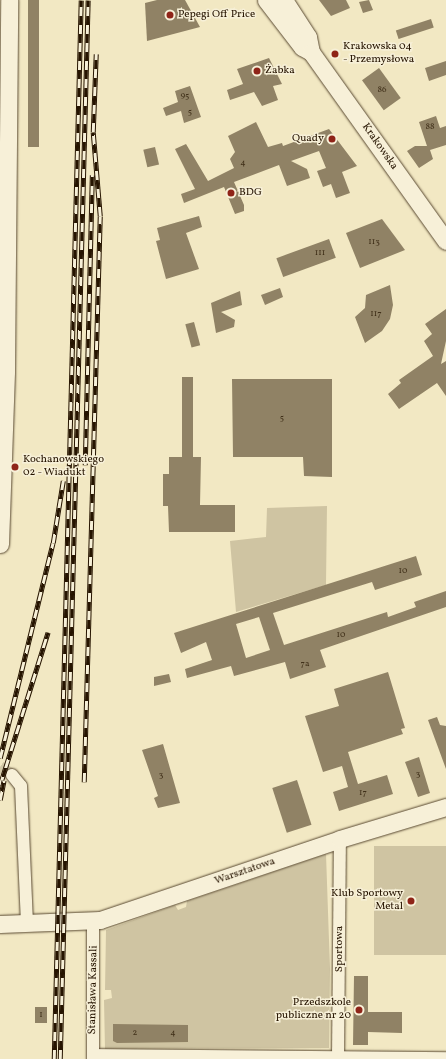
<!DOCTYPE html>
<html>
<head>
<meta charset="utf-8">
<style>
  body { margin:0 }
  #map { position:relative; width:446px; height:1059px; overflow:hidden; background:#f2e8c3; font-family:Vollkorn,serif }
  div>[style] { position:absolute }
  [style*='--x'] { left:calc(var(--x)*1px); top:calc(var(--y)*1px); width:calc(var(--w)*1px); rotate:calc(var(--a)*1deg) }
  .green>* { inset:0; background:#cfc4a2; transform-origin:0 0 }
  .building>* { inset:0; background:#908265; transform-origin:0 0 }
  .street-tunnel>* { height:12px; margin-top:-6px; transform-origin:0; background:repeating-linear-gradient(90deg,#d3c8a6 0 12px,transparent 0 18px) }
  .roads { filter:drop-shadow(0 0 1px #594931) drop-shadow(0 0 1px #594931) }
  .street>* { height:12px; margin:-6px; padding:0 6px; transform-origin:6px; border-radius:6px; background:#f7f0d8 }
  .secondary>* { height:17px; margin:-8.5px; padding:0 8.5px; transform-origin:8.5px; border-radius:8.5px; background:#f7f0d8 }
  .rail>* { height:4.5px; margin-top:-2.25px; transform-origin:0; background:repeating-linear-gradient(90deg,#f7f0d8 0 9px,#261400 0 18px); box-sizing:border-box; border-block:1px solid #261400 }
  .dots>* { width:11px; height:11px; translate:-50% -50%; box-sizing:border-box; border:2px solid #f7f0d8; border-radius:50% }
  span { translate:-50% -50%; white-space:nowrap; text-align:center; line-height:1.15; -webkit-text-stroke:3px #f7f0d8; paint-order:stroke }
  .number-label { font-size:9px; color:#403019 }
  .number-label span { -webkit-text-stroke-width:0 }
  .poi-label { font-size:11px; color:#261400 }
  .left { translate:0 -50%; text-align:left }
  .right { translate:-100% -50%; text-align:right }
  .street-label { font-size:11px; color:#261400 }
</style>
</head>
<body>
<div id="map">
  <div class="green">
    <i style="clip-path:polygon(327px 506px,326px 585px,236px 612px,230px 541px,266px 537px,267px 508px)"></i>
    <i style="left:446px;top:846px;width:109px;height:72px;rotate:90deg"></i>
    <i style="clip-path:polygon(326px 854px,330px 969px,329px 1048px,105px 1049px,104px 1000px,112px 998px,111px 990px,105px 990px,106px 930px,175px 905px,178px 910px,186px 907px,187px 901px)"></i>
  </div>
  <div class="building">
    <i style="left:28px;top:0;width:11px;height:147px"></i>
    <i style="clip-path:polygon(157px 0,185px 0,200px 27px,147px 41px,145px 3px)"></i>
    <i style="clip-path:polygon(319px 0,346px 0,350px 8px,331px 16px)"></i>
    <i style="clip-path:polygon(369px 0,373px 10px,363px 13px,359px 2px)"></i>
    <i style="left:431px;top:19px;width:9px;height:37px;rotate:72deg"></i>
    <i style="clip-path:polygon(269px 58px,282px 84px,273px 86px,278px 100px,262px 106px,254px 92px,230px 100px,227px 90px,243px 84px,237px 69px)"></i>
    <i style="clip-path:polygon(446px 61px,446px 75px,429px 81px,425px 68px)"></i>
    <i style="left:379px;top:68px;width:37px;height:21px;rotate:54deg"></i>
    <i style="clip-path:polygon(190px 86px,201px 117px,184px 123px,181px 111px,166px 116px,163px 108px,178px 102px,175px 91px)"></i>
    <i style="clip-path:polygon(436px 116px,440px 128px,446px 126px,446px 145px,430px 150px,433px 159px,419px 168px,407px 151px,415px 146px,427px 146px,419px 122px)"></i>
    <i style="clip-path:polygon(256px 122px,268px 147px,282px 143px,283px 146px,329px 129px,357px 166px,342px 172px,350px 193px,336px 198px,331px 184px,323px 187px,317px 171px,326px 168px,319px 151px,291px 161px,307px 169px,310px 178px,287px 186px,279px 165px,234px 182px,244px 205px,244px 211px,235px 214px,224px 187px,184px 203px,181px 194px,195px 189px,175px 149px,186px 144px,208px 181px,234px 168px,230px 159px,235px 152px,228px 136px)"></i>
    <i style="left:155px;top:147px;width:18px;height:12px;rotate:77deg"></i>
    <i style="clip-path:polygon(199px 216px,202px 227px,186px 233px,199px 269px,166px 279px,156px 241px,160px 240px,157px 228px)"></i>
    <i style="clip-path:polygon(382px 219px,405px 250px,360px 268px,346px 233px)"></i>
    <i style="left:329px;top:239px;width:20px;height:56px;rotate:70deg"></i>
    <i style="clip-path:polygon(390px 285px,393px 305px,390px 319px,382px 331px,365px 343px,355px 317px,365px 308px,366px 295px)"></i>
    <i style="clip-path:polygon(280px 288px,283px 297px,265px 305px,261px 295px)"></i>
    <i style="clip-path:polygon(240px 291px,242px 305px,221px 312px,235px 320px,234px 327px,216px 333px,211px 303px)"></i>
    <i style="clip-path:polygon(446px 309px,446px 341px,441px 364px,446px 361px,446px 396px,437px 383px,399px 409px,388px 394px,401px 383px,399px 380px,433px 356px,424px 341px,432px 334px,425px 324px)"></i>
    <i style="left:194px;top:322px;width:24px;height:9px;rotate:75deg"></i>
    <i style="clip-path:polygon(182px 377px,193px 377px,193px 457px,201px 457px,200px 505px,235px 505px,235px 532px,169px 532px,168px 506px,163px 506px,163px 474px,169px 474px,169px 457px,182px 457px)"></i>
    <i style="clip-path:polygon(232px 379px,332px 379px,332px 477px,304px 476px,303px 457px,233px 457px)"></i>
    <i style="clip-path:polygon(evenodd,416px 556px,422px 575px,375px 590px,372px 582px,273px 613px,284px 645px,387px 612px,388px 617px,416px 607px,414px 602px,446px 591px,446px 607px,320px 650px,326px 667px,290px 679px,285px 662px,234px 676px,231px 666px,187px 678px,185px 669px,212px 660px,206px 642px,181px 653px,174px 633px,416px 556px,259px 617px,270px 650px,246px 658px,236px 624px,259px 617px)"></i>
    <i style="clip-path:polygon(388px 672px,405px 728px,401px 729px,403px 734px,348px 752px,358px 784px,387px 775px,393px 794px,339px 811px,333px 792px,348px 787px,342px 766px,323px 772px,305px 716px,339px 706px,334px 689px)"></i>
    <i style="clip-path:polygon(169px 674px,171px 682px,154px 686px,154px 677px)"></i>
    <i style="clip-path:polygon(437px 717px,440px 725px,446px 726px,446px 769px,428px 720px)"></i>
    <i style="clip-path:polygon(163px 744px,180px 803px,158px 808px,154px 798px,158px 796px,142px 750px)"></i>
    <i style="clip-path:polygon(419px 757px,430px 793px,418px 797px,405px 762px)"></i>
    <i style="left:297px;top:780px;width:47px;height:26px;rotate:72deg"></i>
    <i style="clip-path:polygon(354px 976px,368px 976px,368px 1012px,402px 1012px,402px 1033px,368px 1032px,368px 1045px,353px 1045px)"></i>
    <i style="left:35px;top:1007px;width:12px;height:16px"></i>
    <i style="clip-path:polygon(113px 1024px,188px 1025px,188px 1042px,117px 1043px,113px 1041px)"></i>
  </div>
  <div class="street-tunnel">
    <i style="--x:0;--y:767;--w:14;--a:34"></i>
  </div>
  <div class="roads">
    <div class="street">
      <i style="--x:12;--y:775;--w:14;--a:51"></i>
      <i style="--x:21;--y:786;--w:137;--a:87.5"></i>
      <i style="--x:93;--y:921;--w:138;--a:90"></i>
      <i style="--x:93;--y:1055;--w:353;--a:0.5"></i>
      <i style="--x:338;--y:1059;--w:220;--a:-89.5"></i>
    </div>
    <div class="secondary">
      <i style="--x:266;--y:0;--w:59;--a:52.5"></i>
      <i style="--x:302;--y:47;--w:10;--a:29"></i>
      <i style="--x:284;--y:0;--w:44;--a:57"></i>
      <i style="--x:308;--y:37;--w:15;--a:79"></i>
      <i style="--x:311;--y:52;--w:232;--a:54.5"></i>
      <i style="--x:0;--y:544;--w:173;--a:-88"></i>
      <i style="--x:6;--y:371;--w:371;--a:-89.5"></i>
      <i style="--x:0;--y:924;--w:100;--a:-2.3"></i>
      <i style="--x:100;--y:920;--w:253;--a:-18.6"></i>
      <i style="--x:340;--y:839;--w:111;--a:-16.8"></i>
    </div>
  </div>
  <div class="rail">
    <i style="--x:85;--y:465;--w:290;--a:-88.6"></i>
    <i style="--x:0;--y:758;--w:221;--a:-76.2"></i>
    <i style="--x:53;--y:543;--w:63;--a:-80.8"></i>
    <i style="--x:84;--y:782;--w:566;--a:-88.38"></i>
    <i style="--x:100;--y:216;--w:84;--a:-94.8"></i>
    <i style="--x:93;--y:132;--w:78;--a:-87.8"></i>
    <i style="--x:0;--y:785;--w:160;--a:-72.6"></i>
    <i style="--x:0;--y:800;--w:20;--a:-79"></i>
    <i style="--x:54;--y:1059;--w:1059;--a:-88.54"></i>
    <i style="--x:60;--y:1059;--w:1059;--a:-88.49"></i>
  </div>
  <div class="dots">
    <i style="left:170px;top:15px;background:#8f2418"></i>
    <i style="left:335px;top:54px;background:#8f2418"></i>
    <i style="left:257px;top:71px;background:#8f2418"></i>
    <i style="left:332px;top:139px;background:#8f2418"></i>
    <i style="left:231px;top:193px;background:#8f2418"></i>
    <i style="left:15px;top:467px;background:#8f2418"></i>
    <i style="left:411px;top:901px;background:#8f2418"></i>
    <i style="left:359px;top:1010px;background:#8f2418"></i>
  </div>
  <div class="number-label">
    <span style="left:382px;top:90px">86</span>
    <span style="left:185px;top:96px">95</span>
    <span style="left:190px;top:112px">5</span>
    <span style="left:430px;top:127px">88</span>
    <span style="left:243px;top:163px">4</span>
    <span style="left:374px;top:242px">113</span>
    <span style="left:320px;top:253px">111</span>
    <span style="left:376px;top:314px">117</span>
    <span style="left:282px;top:418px">5</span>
    <span style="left:403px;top:571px">10</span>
    <span style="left:341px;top:635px">10</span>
    <span style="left:305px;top:664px">7a</span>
    <span style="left:418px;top:774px">3</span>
    <span style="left:161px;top:775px">3</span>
    <span style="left:363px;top:793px">17</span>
    <span style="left:41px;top:1015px">1</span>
    <span style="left:135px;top:1033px">2</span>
    <span style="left:173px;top:1033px">4</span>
  </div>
  <div class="poi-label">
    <span class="left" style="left:178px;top:15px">Pepegi Off Price</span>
    <span class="left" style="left:343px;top:54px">Krakowska 04<br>- Przemysłowa</span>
    <span class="left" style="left:265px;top:71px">Żabka</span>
    <span class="right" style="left:324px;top:139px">Quady</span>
    <span class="left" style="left:239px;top:193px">BDG</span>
    <span class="left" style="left:23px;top:467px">Kochanowskiego<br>02 - Wiadukt</span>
    <span class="right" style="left:403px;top:901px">Klub Sportowy<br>Metal</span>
    <span class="right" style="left:351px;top:1010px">Przedszkole<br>publiczne nr 20</span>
  </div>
  <div class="street-label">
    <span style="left:379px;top:147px;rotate:55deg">Krakowska</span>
    <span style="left:245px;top:872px;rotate:-19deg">Warsztatowa</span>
    <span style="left:340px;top:949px;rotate:-90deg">Sportowa</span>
    <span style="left:94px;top:990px;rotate:-89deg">Stanisława Kassali</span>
  </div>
</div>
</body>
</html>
